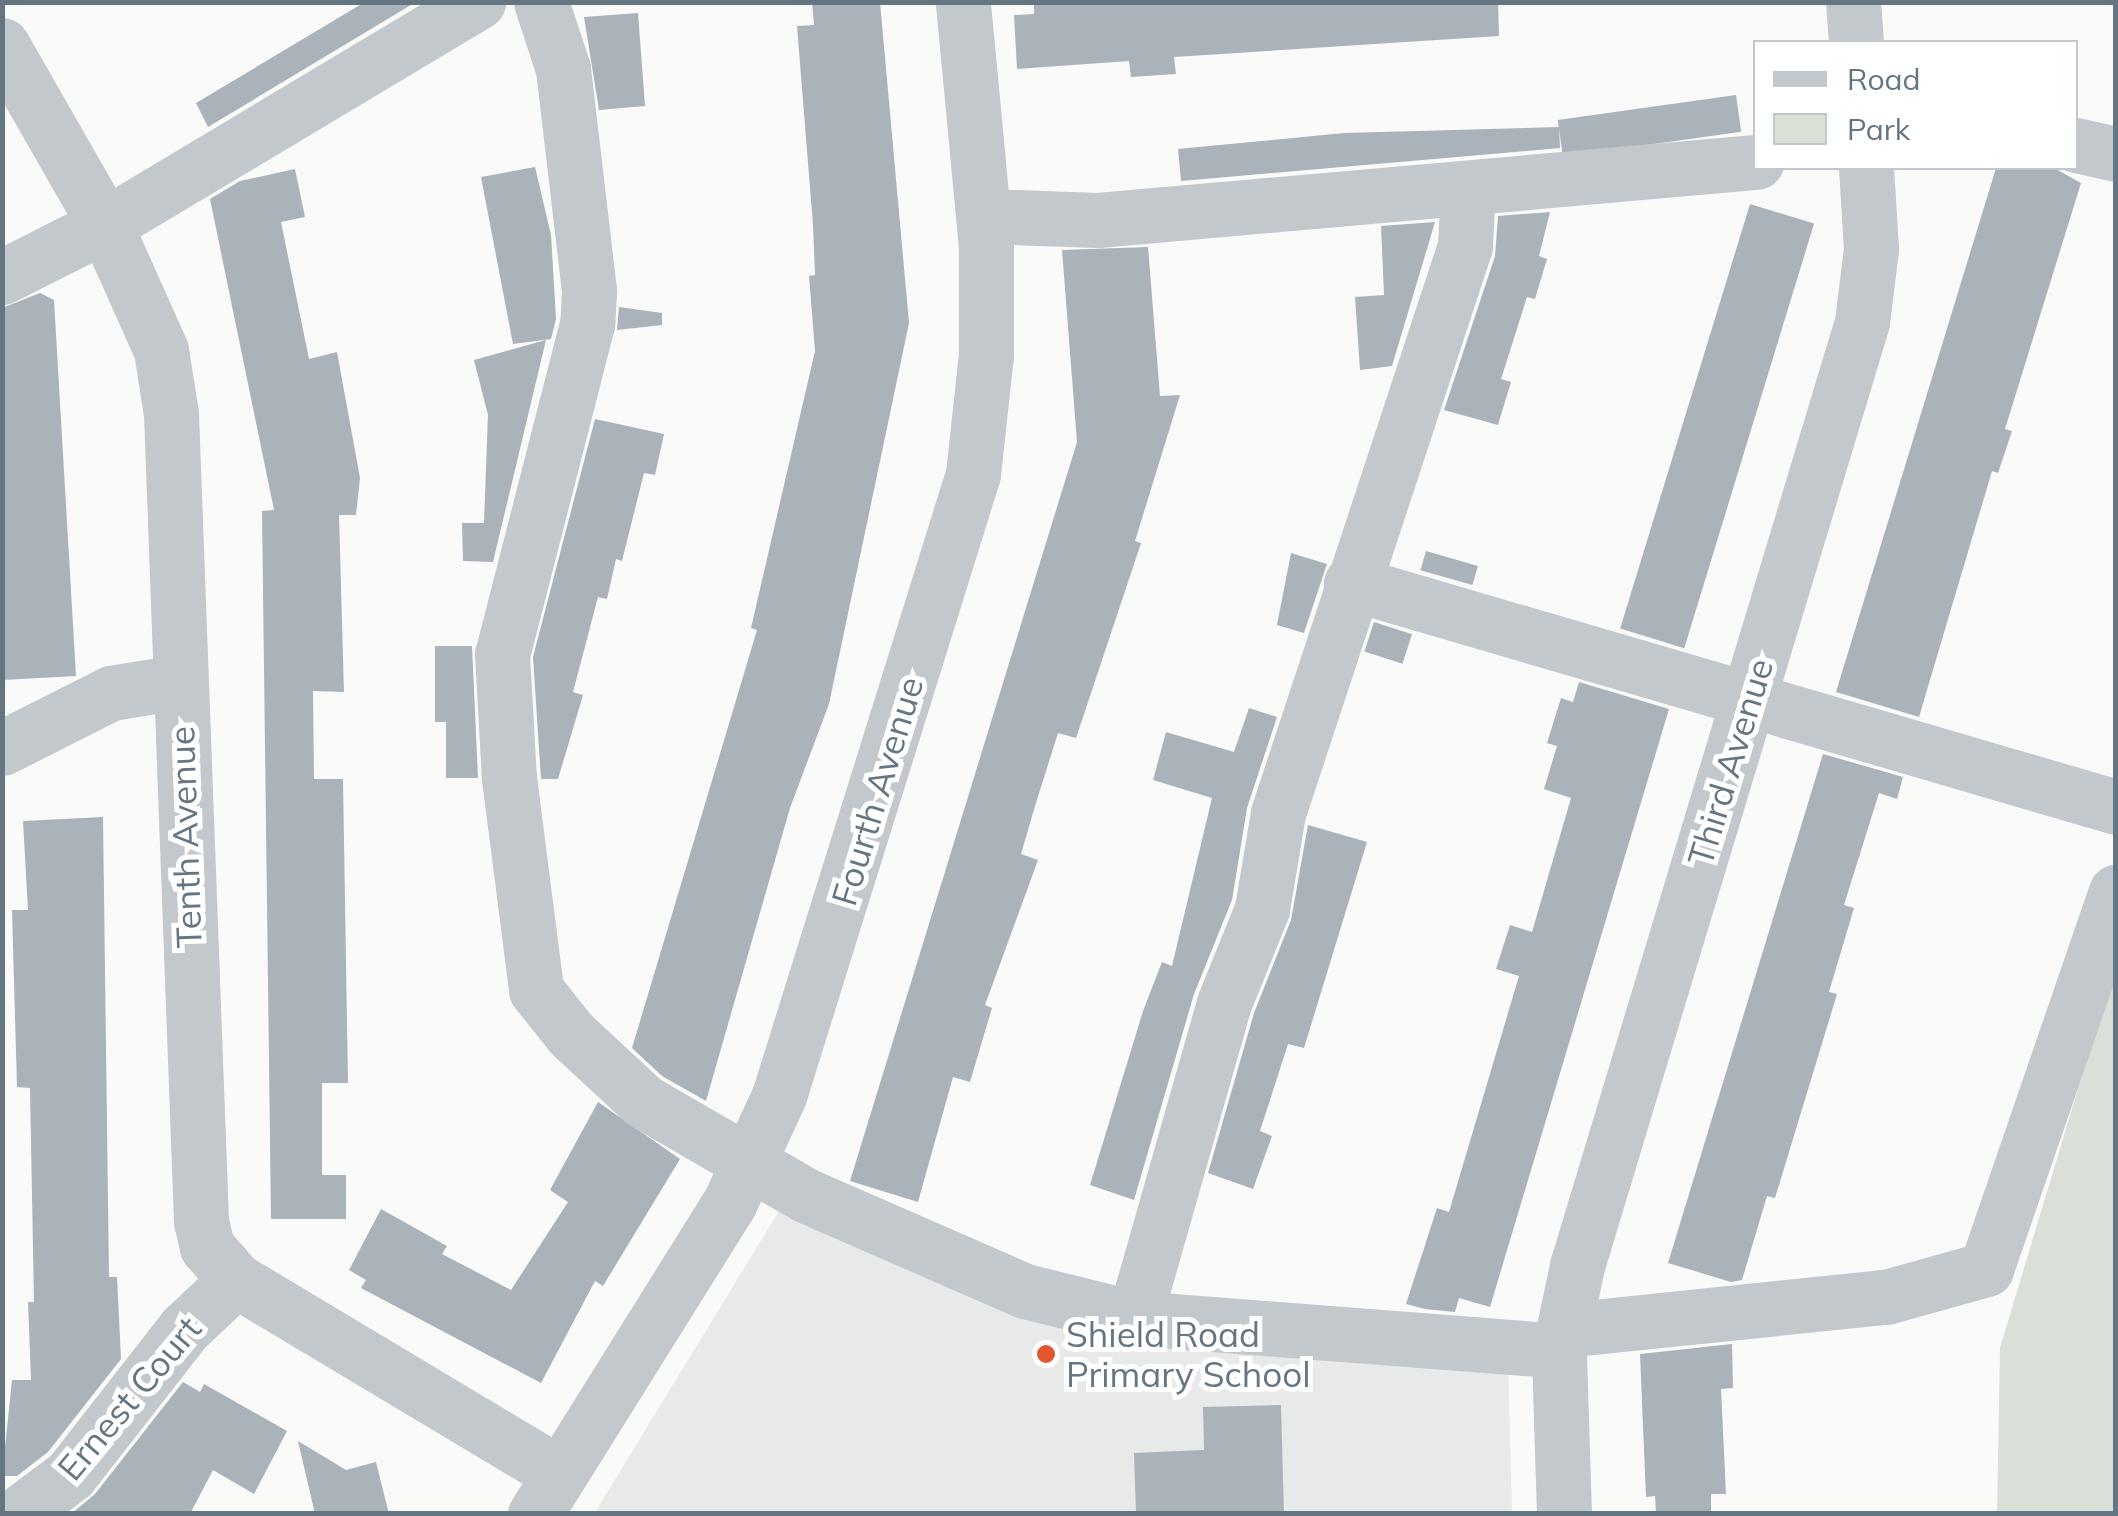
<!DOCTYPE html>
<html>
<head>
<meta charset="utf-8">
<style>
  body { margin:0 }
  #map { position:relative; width:2118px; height:1516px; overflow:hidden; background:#fafaf8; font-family:Mulish,sans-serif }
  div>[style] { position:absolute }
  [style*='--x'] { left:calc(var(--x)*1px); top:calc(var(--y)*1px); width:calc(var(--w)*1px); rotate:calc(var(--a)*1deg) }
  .built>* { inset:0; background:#e8e9e9 }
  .green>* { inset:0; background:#dadfd7 }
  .building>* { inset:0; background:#aab3b9; transform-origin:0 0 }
  .minor>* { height:55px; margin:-27.5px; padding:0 27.5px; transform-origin:27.5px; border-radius:27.5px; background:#c3c8cc }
  .dots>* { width:28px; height:28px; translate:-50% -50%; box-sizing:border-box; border:5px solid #fff; border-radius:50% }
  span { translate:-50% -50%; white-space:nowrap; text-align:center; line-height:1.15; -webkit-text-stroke:10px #fff; paint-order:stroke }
  .street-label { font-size:35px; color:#657683 }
  .poi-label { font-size:35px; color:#657683 }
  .left { translate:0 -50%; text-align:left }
  .frame { position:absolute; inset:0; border:5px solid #657683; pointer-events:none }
  .legend { position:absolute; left:1753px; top:40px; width:325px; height:130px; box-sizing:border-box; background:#fff; border:2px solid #c1c8cd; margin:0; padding:12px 18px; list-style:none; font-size:30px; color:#657683 }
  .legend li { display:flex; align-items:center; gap:20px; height:50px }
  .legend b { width:50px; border:2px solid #c1c8cd }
</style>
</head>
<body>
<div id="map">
  <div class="built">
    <i style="clip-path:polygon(781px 1208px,934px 1281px,1076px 1332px,1508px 1361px,1512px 1513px,594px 1514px)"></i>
  </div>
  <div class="green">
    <i style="clip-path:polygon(2115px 966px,2115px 1513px,1997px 1514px,2000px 1348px)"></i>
  </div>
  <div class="building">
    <i style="clip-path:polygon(365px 2px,416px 2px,208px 127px,196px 103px)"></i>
    <i style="clip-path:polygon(812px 2px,880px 2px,909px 323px,829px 704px,790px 808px,706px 1101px,662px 1076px,632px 1048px,757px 630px,751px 628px,815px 351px,809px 276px,815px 275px,813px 225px,797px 26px,814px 25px)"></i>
    <i style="clip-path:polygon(1034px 2px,1498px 2px,1499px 36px,1174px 57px,1176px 74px,1131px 77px,1129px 61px,1017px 69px,1014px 15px,1034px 14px)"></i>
    <i style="clip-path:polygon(638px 13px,645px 106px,599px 110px,584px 17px)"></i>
    <i style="left:1736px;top:95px;width:37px;height:180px;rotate:82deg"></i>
    <i style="clip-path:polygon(1559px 127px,1560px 148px,1181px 181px,1178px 149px,1344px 133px)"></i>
    <i style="clip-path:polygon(535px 167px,551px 235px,556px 319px,551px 339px,513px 344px,481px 177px)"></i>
    <i style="clip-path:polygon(1996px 168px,2054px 168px,2081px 183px,2005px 429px,2012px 431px,1998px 473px,1992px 471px,1919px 717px,1836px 692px)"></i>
    <i style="clip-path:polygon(295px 169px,305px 217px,281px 222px,309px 359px,337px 352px,360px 478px,356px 515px,339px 515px,344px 692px,313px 691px,314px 779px,343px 779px,348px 1083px,322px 1083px,322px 1175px,346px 1175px,346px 1219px,271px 1219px,262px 511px,274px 510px,210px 199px,240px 181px)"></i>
    <i style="left:1750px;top:204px;width:67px;height:444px;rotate:17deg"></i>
    <i style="clip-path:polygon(1550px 212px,1539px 256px,1547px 259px,1535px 299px,1527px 297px,1501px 379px,1511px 382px,1498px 425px,1444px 410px,1495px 256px,1498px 216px)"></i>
    <i style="clip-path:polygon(1435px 222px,1392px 366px,1360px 370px,1355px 297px,1384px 295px,1381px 226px)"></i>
    <i style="clip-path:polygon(1148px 247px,1160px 396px,1180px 395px,1135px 541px,1141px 543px,1076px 738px,1058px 733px,1035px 806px,1021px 854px,1038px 860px,985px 1005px,992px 1008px,970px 1082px,953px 1077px,918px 1202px,850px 1181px,1077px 442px,1062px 250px)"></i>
    <i style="clip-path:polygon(40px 293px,54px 300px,76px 676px,2px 680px,2px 308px)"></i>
    <i style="clip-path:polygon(619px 307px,662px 313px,662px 325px,617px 330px)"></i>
    <i style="clip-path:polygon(546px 340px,493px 562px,463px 561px,462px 523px,484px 523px,488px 415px,474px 360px)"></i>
    <i style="clip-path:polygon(595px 419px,664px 434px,655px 475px,644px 473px,622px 561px,616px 559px,607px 599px,598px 597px,573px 692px,583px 695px,558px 779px,541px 779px,533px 657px)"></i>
    <i style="left:1426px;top:551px;width:54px;height:20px;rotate:16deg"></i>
    <i style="clip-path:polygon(1291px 553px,1327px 564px,1304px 633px,1277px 625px)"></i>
    <i style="left:1374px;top:622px;width:40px;height:31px;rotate:18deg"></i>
    <i style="clip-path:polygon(435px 646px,472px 646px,478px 778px,446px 778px,446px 722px,435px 722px)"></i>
    <i style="clip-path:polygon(1579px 682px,1669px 709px,1490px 1307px,1459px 1298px,1455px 1312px,1425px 1309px,1406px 1304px,1437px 1208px,1449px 1212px,1519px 976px,1496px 969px,1510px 925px,1532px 932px,1571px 798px,1544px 789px,1557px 746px,1547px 743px,1561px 698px,1573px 702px)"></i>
    <i style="clip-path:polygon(1249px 708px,1277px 717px,1247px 808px,1232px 900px,1194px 994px,1134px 1200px,1090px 1185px,1143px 1011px,1162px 962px,1172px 966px,1212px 798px,1153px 780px,1166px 732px,1234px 752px)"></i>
    <i style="clip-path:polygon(1823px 754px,1903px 777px,1897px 799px,1879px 793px,1844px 905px,1854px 908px,1829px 992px,1837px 994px,1775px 1198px,1767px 1196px,1742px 1280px,1731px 1282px,1668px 1263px)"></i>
    <i style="clip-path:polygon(103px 817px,109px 1277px,117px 1277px,121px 1359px,48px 1452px,17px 1476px,2px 1476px,12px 1380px,31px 1380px,28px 1302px,34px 1302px,30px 1088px,17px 1087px,12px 910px,28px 910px,23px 821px)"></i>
    <i style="clip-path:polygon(1308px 825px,1367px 842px,1304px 1048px,1288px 1044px,1260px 1131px,1272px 1136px,1253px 1189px,1208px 1173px,1254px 1013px,1291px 920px)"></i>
    <i style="clip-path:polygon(598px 1102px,680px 1159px,603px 1286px,595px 1281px,541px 1383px,361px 1288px,366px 1280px,349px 1270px,381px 1209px,447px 1246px,442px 1254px,511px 1290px,568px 1202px,550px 1190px)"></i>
    <i style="clip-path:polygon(1732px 1344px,1733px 1388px,1721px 1389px,1726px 1494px,1711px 1494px,1711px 1514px,1656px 1514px,1655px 1496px,1646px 1497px,1640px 1354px)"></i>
    <i style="clip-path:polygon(183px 1382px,200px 1392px,204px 1384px,287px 1431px,254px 1494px,213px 1470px,190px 1514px,71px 1514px,95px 1494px)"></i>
    <i style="clip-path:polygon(1281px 1405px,1284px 1514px,1136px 1514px,1134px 1453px,1204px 1450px,1203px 1407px)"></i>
    <i style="clip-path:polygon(298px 1441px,346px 1470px,376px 1462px,389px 1514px,315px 1514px)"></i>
  </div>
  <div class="minor">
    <i style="--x:541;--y:2;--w:71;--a:71.8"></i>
    <i style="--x:563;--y:69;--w:224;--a:83.3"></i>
    <i style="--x:589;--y:291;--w:33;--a:93"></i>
    <i style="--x:587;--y:324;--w:341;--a:104.4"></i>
    <i style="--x:502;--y:654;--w:124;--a:86.8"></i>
    <i style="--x:509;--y:778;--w:214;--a:82.7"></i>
    <i style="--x:536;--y:990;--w:56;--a:51.5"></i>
    <i style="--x:571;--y:1034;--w:98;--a:42.9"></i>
    <i style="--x:643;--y:1101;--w:187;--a:30.1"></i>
    <i style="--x:805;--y:1195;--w:240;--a:23.6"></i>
    <i style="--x:1025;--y:1291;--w:112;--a:13.9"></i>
    <i style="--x:1853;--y:2;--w:40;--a:85.7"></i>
    <i style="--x:2;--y:45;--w:207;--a:60.2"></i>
    <i style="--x:105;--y:225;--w:137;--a:65.9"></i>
    <i style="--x:161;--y:350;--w:65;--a:81.1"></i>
    <i style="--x:171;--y:414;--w:808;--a:87.87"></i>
    <i style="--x:201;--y:1221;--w:27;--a:77"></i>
    <i style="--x:207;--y:1247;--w:44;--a:48.7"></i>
    <i style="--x:236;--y:1280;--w:376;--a:30.9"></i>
    <i style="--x:2076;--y:145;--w:41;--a:12.7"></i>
    <i style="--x:1468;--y:188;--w:58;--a:93"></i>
    <i style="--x:1465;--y:246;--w:597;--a:108.25"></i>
    <i style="--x:1278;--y:813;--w:97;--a:99.5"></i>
    <i style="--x:1262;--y:909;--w:101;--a:112"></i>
    <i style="--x:1224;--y:1003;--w:328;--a:105.9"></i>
    <i style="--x:1134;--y:1318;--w:426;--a:4.4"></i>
    <i style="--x:983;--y:216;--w:115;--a:2"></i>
    <i style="--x:1098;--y:220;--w:661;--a:-5.04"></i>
    <i style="--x:2;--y:277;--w:115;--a:-26.8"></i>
    <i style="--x:105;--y:225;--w:435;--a:-30.9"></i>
    <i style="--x:1351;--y:583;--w:797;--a:16.32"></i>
    <i style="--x:2;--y:748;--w:122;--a:-26.8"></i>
    <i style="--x:111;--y:693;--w:69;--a:-9.2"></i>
    <i style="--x:1564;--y:1330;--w:324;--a:-5.9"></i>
    <i style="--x:1886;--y:1297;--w:104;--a:-15.6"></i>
    <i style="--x:1986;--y:1269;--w:399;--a:-71"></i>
    <i style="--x:18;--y:1514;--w:65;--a:-36.9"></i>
    <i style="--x:70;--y:1475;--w:187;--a:-52"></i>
    <i style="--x:185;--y:1328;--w:70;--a:-43.3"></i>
    <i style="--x:535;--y:1514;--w:366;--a:-58"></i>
    <i style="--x:729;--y:1204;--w:119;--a:-65.2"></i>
    <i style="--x:779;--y:1096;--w:652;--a:-72.68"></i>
    <i style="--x:973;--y:474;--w:120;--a:-83.8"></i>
    <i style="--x:986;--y:355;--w:108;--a:-90"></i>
    <i style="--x:986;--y:247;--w:246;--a:-95.4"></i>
    <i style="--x:1564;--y:1514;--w:163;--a:-91.8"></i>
    <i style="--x:1559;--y:1351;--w:87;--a:-78"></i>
    <i style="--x:1577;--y:1266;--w:986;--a:-73.2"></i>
    <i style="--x:1862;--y:322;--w:74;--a:-83"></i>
    <i style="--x:1871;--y:249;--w:81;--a:-93.5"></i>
  </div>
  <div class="dots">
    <i style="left:1046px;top:1354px;background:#e4572e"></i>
  </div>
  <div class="street-label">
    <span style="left:1730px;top:762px;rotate:-73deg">Third Avenue</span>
    <span style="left:877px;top:791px;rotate:-73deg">Fourth Avenue</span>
    <span style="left:185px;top:837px;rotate:-92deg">Tenth Avenue</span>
    <span style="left:129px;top:1398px;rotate:-50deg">Ernest Court</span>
  </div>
  <div class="poi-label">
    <span class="left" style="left:1066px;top:1354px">Shield Road<br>Primary School</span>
  </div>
  <div class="frame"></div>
  <ul class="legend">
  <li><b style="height:12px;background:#c3c8cc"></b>Road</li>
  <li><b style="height:28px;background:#dadfd7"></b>Park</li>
  </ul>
</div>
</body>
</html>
